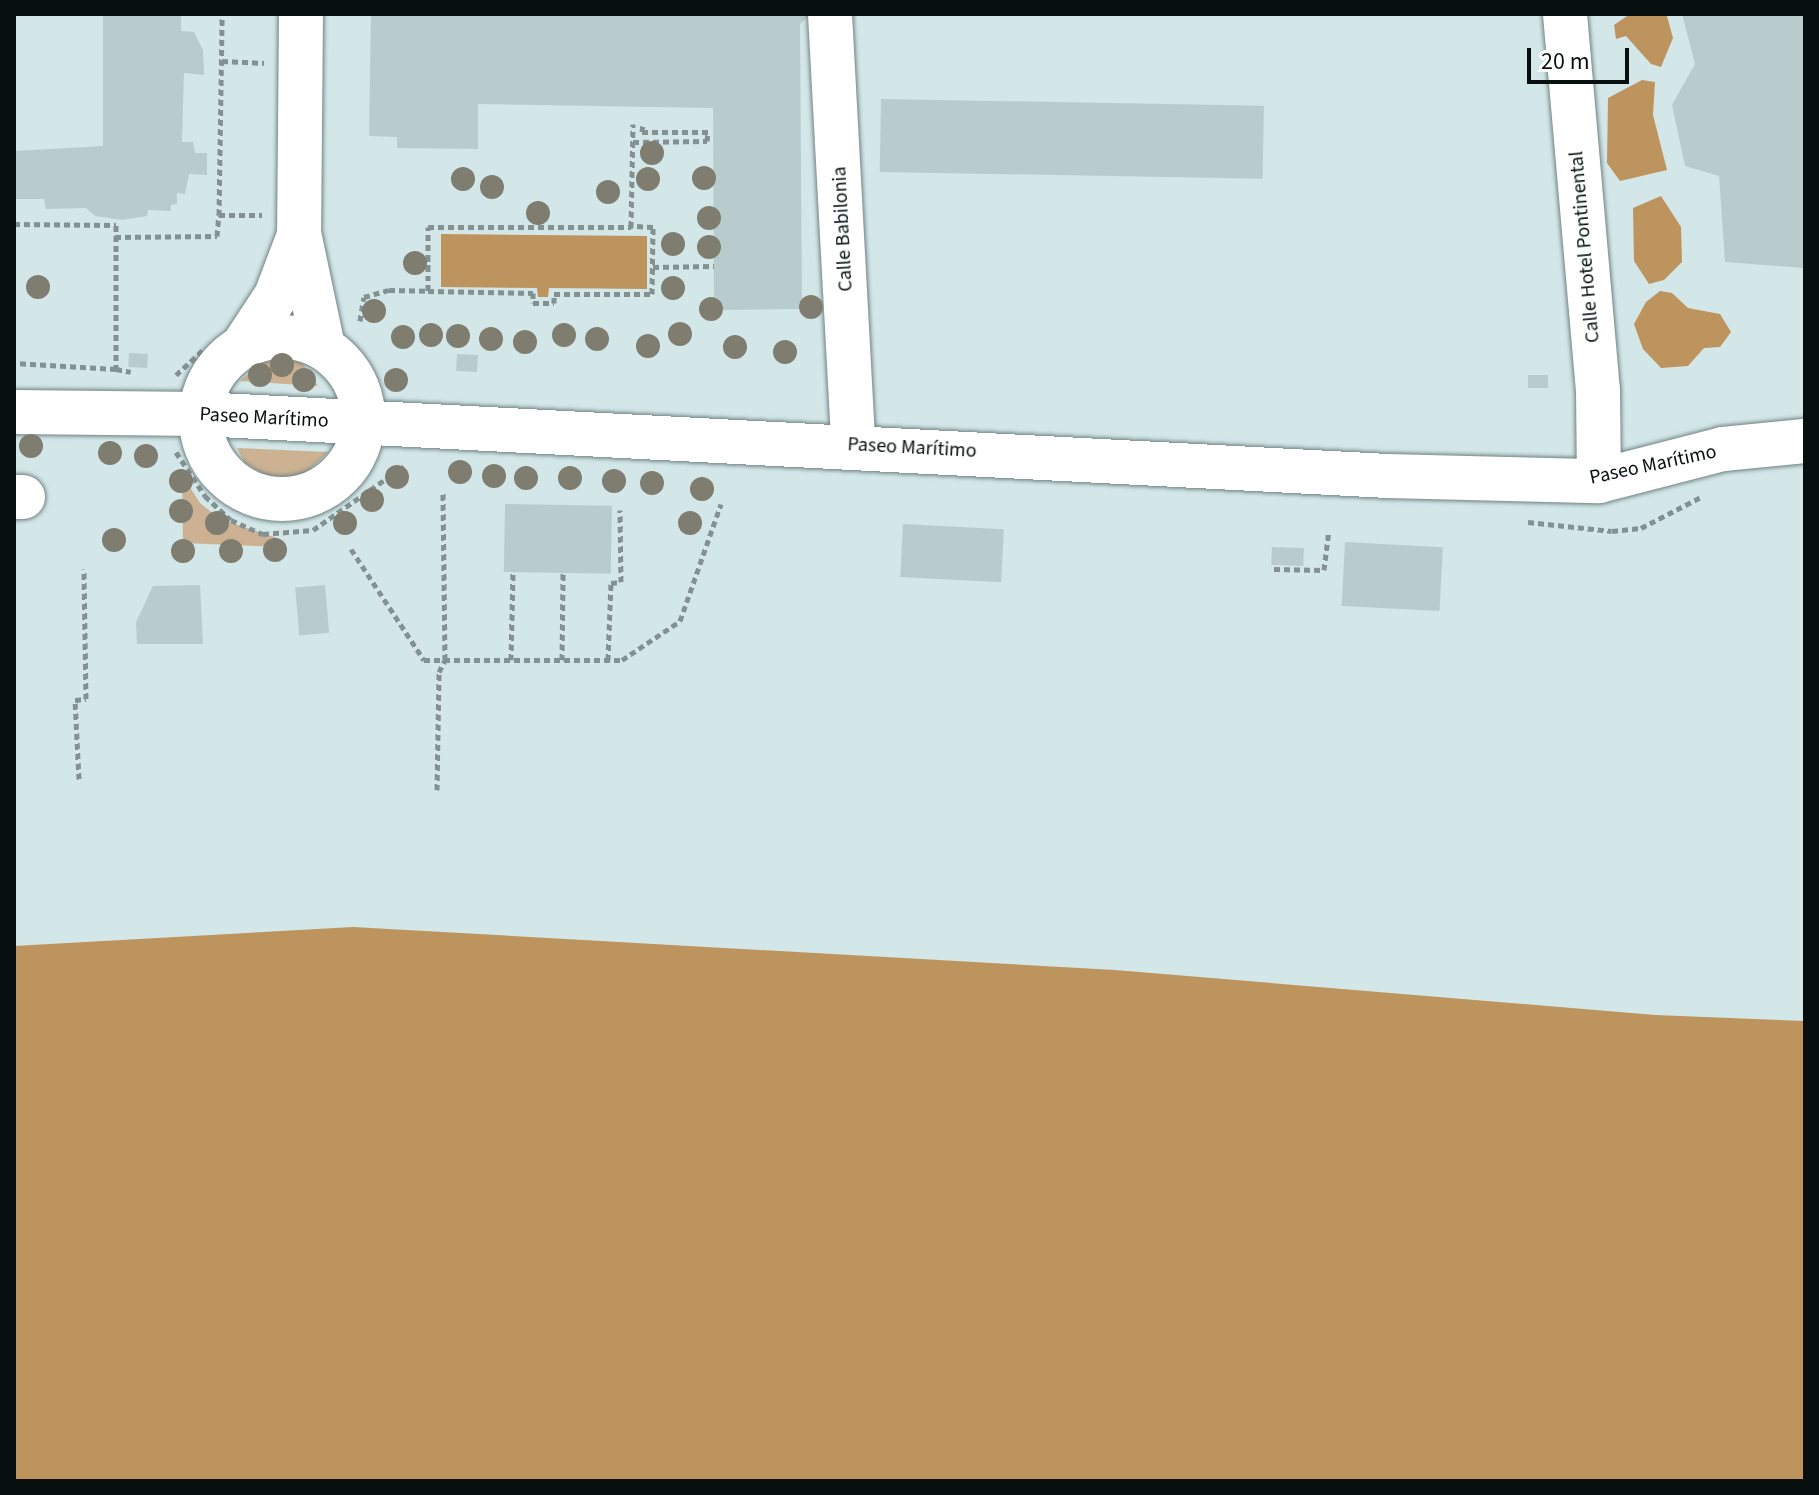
<!DOCTYPE html>
<html>
<head>
<meta charset="utf-8">
<style>
  body { margin:0 }
  #map { position:relative; width:1819px; height:1495px; overflow:hidden; background:#d4e7e8; font-family:"Source Sans 3",sans-serif }
  div>[style] { position:absolute }
  [style*='--x'] { left:calc(var(--x)*1px); top:calc(var(--y)*1px); width:calc(var(--w)*1px); rotate:calc(var(--a)*1deg) }
  .green>* { inset:0; background:#ccb292 }
  .water>* { inset:0; background:#bd935e }
  .building>* { inset:0; background:#b9cccd; transform-origin:0 0 }
  .path>* { height:5px; margin-top:-2.5px; transform-origin:0; background:repeating-linear-gradient(90deg,#839192 0 6px,transparent 0 10px) }
  .roads { filter:drop-shadow(0 0 2px #708283) drop-shadow(0 0 2px #708283) }
  .minor>* { height:44px; margin:-22px; padding:0 22px; transform-origin:22px; border-radius:22px; background:#fff }
  .minor>.ring { margin:-22px; padding:0; box-sizing:content-box; background:none; border:44px solid #fff; border-radius:50% }
  .trees>* { width:24px; height:24px; margin:-12px; border-radius:50%; background:#7e7d70 }
  span { translate:-50% -50%; white-space:nowrap; text-align:center; line-height:1.15; -webkit-text-stroke:6px #fff; paint-order:stroke }
  .street-label { font-size:20px; color:#080f0f }
  .frame { position:absolute; inset:0; border:16px solid #080f0f; pointer-events:none }
  .scale { position:absolute; left:1527px; top:48px; width:102px; height:36px; box-sizing:border-box; border:4px solid #080f0f; border-top:0; padding-left:10px; font-size:24px; line-height:28px; white-space:nowrap; color:#080f0f; -webkit-text-stroke:6px #fff; paint-order:stroke }
</style>
</head>
<body>
<div id="map">
  <div class="green">
    <i style="clip-path:polygon(288px 355px,301px 361px,318px 386px,240px 381px,262px 362px)"></i>
    <i style="clip-path:polygon(237px 448px,328px 452px,306px 473px,289px 479px,268px 477px,245px 463px)"></i>
    <i style="clip-path:polygon(182px 475px,200px 503px,220px 519px,280px 539px,280px 547px,183px 543px)"></i>
  </div>
  <div class="water">
    <i style="clip-path:polygon(1630px 14px,1667px 16px,1673px 38px,1661px 67px,1651px 64px,1626px 36px,1616px 39px,1614px 25px)"></i>
    <i style="clip-path:polygon(1642px 80px,1655px 82px,1653px 115px,1667px 170px,1620px 181px,1607px 163px,1608px 98px)"></i>
    <i style="clip-path:polygon(1661px 196px,1681px 227px,1682px 262px,1664px 280px,1649px 284px,1634px 261px,1633px 208px)"></i>
    <i style="clip-path:polygon(441px 234px,647px 236px,647px 289px,549px 288px,548px 297px,538px 297px,537px 288px,441px 287px)"></i>
    <i style="clip-path:polygon(1660px 291px,1672px 293px,1688px 308px,1720px 314px,1731px 332px,1720px 347px,1704px 348px,1688px 366px,1661px 368px,1643px 349px,1634px 324px,1646px 302px)"></i>
    <i style="clip-path:polygon(353px 927px,1115px 970px,1655px 1015px,1805px 1021px,1805px 1481px,14px 1481px,14px 946px)"></i>
  </div>
  <div class="building">
    <i style="clip-path:polygon(103px 14px,181px 14px,181px 31px,194px 32px,203px 50px,204px 75px,184px 73px,182px 142px,193px 142px,195px 153px,207px 153px,207px 175px,189px 174px,185px 194px,177px 193px,177px 204px,171px 205px,171px 211px,148px 210px,147px 216px,122px 220px,95px 216px,86px 208px,46px 209px,44px 199px,14px 199px,14px 151px,103px 146px)"></i>
    <i style="clip-path:polygon(371px 14px,811px 14px,800px 24px,802px 309px,714px 310px,713px 108px,478px 104px,478px 149px,397px 148px,397px 137px,369px 136px)"></i>
    <i style="clip-path:polygon(1682px 14px,1805px 14px,1805px 268px,1725px 262px,1719px 176px,1685px 166px,1672px 105px,1695px 64px)"></i>
    <i style="left:881px;top:99px;width:383px;height:73px;rotate:1deg"></i>
    <i style="left:129px;top:353px;width:19px;height:14px;rotate:3deg"></i>
    <i style="left:457px;top:354px;width:21px;height:17px;rotate:3deg"></i>
    <i style="left:1528px;top:375px;width:20px;height:13px"></i>
    <i style="left:505px;top:504px;width:107px;height:68px;rotate:1deg"></i>
    <i style="left:903px;top:524px;width:101px;height:53px;rotate:3deg"></i>
    <i style="left:1345px;top:542px;width:98px;height:64px;rotate:3deg"></i>
    <i style="left:1272px;top:547px;width:32px;height:18px;rotate:2deg"></i>
    <i style="clip-path:polygon(200px 585px,203px 644px,137px 644px,136px 622px,153px 586px)"></i>
    <i style="left:325px;top:585px;width:48px;height:30px;rotate:85deg"></i>
  </div>
  <div class="path">
    <i style="--x:222;--y:61;--w:42;--a:2.7"></i>
    <i style="--x:633;--y:142;--w:74;--a:-0.8"></i>
    <i style="--x:707;--y:141;--w:9;--a:-84"></i>
    <i style="--x:708;--y:132;--w:66;--a:180"></i>
    <i style="--x:642;--y:132;--w:8;--a:-83"></i>
    <i style="--x:219;--y:215;--w:201;--a:-89.1"></i>
    <i style="--x:14;--y:224;--w:102;--a:0.6"></i>
    <i style="--x:116;--y:225;--w:144;--a:90"></i>
    <i style="--x:116;--y:369;--w:102;--a:-176.6"></i>
    <i style="--x:115;--y:237;--w:102;--a:-0.6"></i>
    <i style="--x:217;--y:236;--w:21;--a:-85"></i>
    <i style="--x:219;--y:215;--w:43;--a:0"></i>
    <i style="--x:653;--y:267;--w:61;--a:-0.9"></i>
    <i style="--x:428;--y:291;--w:105;--a:1.1"></i>
    <i style="--x:533;--y:293;--w:10;--a:90"></i>
    <i style="--x:533;--y:303;--w:21;--a:0"></i>
    <i style="--x:554;--y:303;--w:9;--a:-90"></i>
    <i style="--x:554;--y:294;--w:98;--a:0"></i>
    <i style="--x:652;--y:294;--w:67;--a:-89.1"></i>
    <i style="--x:653;--y:227;--w:22;--a:-177"></i>
    <i style="--x:360;--y:321;--w:24;--a:-81"></i>
    <i style="--x:364;--y:297;--w:26;--a:-16"></i>
    <i style="--x:389;--y:290;--w:39;--a:1"></i>
    <i style="--x:428;--y:291;--w:64;--a:-90"></i>
    <i style="--x:428;--y:227;--w:203;--a:0"></i>
    <i style="--x:631;--y:227;--w:103;--a:-88.9"></i>
    <i style="--x:116;--y:369;--w:15;--a:11"></i>
    <i style="--x:176;--y:375;--w:38;--a:-43"></i>
    <i style="--x:176;--y:452;--w:53;--a:56.6"></i>
    <i style="--x:205;--y:496;--w:35;--a:43"></i>
    <i style="--x:231;--y:520;--w:35;--a:24"></i>
    <i style="--x:263;--y:534;--w:50;--a:-4.6"></i>
    <i style="--x:313;--y:530;--w:111;--a:-35.1"></i>
    <i style="--x:1528;--y:522;--w:84;--a:6.1"></i>
    <i style="--x:1612;--y:531;--w:29;--a:-6"></i>
    <i style="--x:1641;--y:528;--w:68;--a:-27.3"></i>
    <i style="--x:351;--y:549;--w:133;--a:56.7"></i>
    <i style="--x:424;--y:660;--w:198;--a:0"></i>
    <i style="--x:622;--y:660;--w:70;--a:-33.9"></i>
    <i style="--x:680;--y:621;--w:124;--a:-70.7"></i>
    <i style="--x:1274;--y:569;--w:50;--a:1.1"></i>
    <i style="--x:1324;--y:570;--w:38;--a:-83"></i>
    <i style="--x:511;--y:660;--w:88;--a:-88.7"></i>
    <i style="--x:562;--y:660;--w:87;--a:-89.3"></i>
    <i style="--x:608;--y:660;--w:77;--a:-87.8"></i>
    <i style="--x:611;--y:583;--w:10;--a:-6"></i>
    <i style="--x:621;--y:582;--w:72;--a:-90.8"></i>
    <i style="--x:79;--y:779;--w:79;--a:-92.9"></i>
    <i style="--x:75;--y:700;--w:11;--a:-5"></i>
    <i style="--x:86;--y:699;--w:130;--a:-90.9"></i>
    <i style="--x:437;--y:790;--w:118;--a:-89"></i>
    <i style="--x:439;--y:672;--w:13;--a:-63"></i>
    <i style="--x:445;--y:660;--w:169;--a:-90.7"></i>
  </div>
  <div class="roads">
    <div class="minor">
      <i style="--x:301;--y:14;--w:219;--a:90.5"></i>
      <i style="--x:299;--y:233;--w:116;--a:78.1"></i>
      <i style="--x:830;--y:14;--w:431;--a:86.9"></i>
      <i style="--x:1565;--y:14;--w:377;--a:85"></i>
      <i style="--x:1598;--y:390;--w:91;--a:89.4"></i>
      <i class="ring" style="left:201px;top:337px;width:118px;height:118px"></i>
      <i style="--x:243;--y:346;--w:60;--a:-56.6"></i>
      <i style="--x:276;--y:296;--w:65;--a:-69.3"></i>
      <i style="--x:14;--y:412;--w:187;--a:0.6"></i>
      <i style="--x:201;--y:414;--w:1188;--a:2.99"></i>
      <i style="--x:1387;--y:476;--w:212;--a:1.4"></i>
      <i style="--x:1599;--y:481;--w:128;--a:-14.5"></i>
      <i style="--x:1723;--y:449;--w:82;--a:-5.6"></i>
      <i style="--x:14;--y:497;--w:9;--a:0"></i>
    </div>
  </div>
  <div class="trees">
    <i style="left:652px;top:153px"></i>
    <i style="left:704px;top:178px"></i>
    <i style="left:463px;top:179px"></i>
    <i style="left:648px;top:179px"></i>
    <i style="left:492px;top:187px"></i>
    <i style="left:608px;top:192px"></i>
    <i style="left:538px;top:213px"></i>
    <i style="left:709px;top:218px"></i>
    <i style="left:673px;top:244px"></i>
    <i style="left:709px;top:247px"></i>
    <i style="left:415px;top:263px"></i>
    <i style="left:38px;top:287px"></i>
    <i style="left:673px;top:288px"></i>
    <i style="left:811px;top:307px"></i>
    <i style="left:711px;top:309px"></i>
    <i style="left:374px;top:311px"></i>
    <i style="left:680px;top:334px"></i>
    <i style="left:431px;top:335px"></i>
    <i style="left:564px;top:335px"></i>
    <i style="left:458px;top:336px"></i>
    <i style="left:403px;top:337px"></i>
    <i style="left:491px;top:339px"></i>
    <i style="left:597px;top:339px"></i>
    <i style="left:525px;top:342px"></i>
    <i style="left:648px;top:346px"></i>
    <i style="left:735px;top:347px"></i>
    <i style="left:785px;top:352px"></i>
    <i style="left:282px;top:365px"></i>
    <i style="left:260px;top:375px"></i>
    <i style="left:304px;top:380px"></i>
    <i style="left:396px;top:380px"></i>
    <i style="left:31px;top:446px"></i>
    <i style="left:110px;top:453px"></i>
    <i style="left:146px;top:456px"></i>
    <i style="left:460px;top:472px"></i>
    <i style="left:494px;top:476px"></i>
    <i style="left:397px;top:477px"></i>
    <i style="left:526px;top:478px"></i>
    <i style="left:570px;top:478px"></i>
    <i style="left:181px;top:481px"></i>
    <i style="left:614px;top:481px"></i>
    <i style="left:652px;top:483px"></i>
    <i style="left:702px;top:489px"></i>
    <i style="left:372px;top:500px"></i>
    <i style="left:181px;top:511px"></i>
    <i style="left:217px;top:523px"></i>
    <i style="left:345px;top:523px"></i>
    <i style="left:690px;top:523px"></i>
    <i style="left:114px;top:540px"></i>
    <i style="left:275px;top:550px"></i>
    <i style="left:183px;top:551px"></i>
    <i style="left:231px;top:551px"></i>
  </div>
  <div class="street-label">
    <span style="left:843px;top:229px;rotate:-93deg">Calle Babilonia</span>
    <span style="left:1585px;top:247px;rotate:-95deg">Calle Hotel Pontinental</span>
    <span style="left:264px;top:418px;rotate:3deg">Paseo Marítimo</span>
    <span style="left:912px;top:448px;rotate:3deg">Paseo Marítimo</span>
    <span style="left:1653px;top:465px;rotate:-12deg">Paseo Marítimo</span>
  </div>
  <div class="frame"></div>
  <div class="scale">20 m</div>
</div>
</body>
</html>
